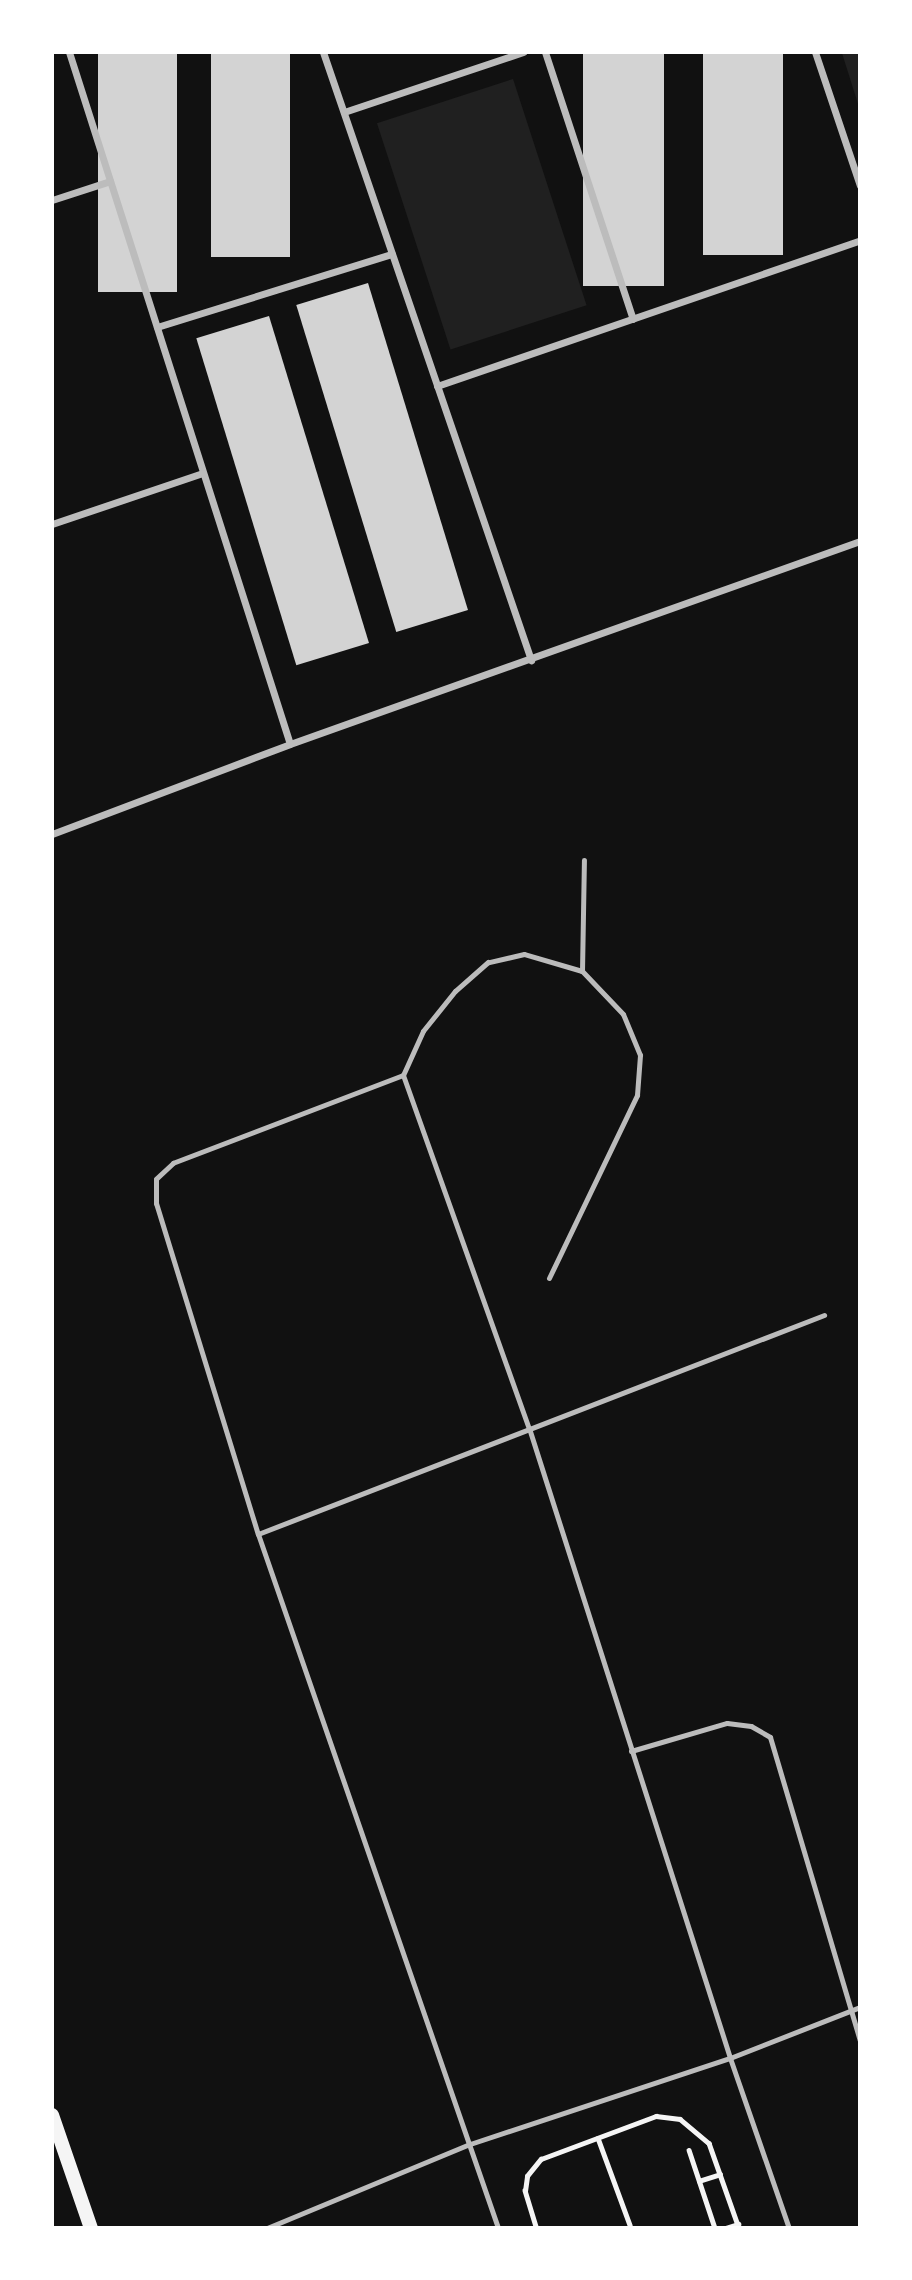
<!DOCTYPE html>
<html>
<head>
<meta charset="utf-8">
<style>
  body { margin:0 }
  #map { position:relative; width:912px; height:2280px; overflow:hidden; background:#111; font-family:"Public Sans",sans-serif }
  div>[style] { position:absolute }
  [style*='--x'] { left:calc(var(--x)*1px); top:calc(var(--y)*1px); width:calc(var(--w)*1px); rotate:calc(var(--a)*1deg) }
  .green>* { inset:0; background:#202020; transform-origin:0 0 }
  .building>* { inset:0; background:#d3d3d3; transform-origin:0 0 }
  .path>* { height:4.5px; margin:-2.25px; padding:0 2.25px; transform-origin:2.25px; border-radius:2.25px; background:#f5f5f5 }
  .service>* { height:5px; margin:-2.5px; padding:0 2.5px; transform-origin:2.5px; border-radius:2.5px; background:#bcbcbc }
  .minor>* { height:7px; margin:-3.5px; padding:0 3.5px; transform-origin:3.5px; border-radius:3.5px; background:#bcbcbc }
  .secondary>* { height:14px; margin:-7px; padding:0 7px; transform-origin:7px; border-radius:7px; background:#f5f5f5 }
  span { translate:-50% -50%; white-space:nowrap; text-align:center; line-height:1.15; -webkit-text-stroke:6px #fff; paint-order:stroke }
  .frame { position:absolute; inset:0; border:54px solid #fff; pointer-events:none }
</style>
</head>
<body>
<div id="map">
  <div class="green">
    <i style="clip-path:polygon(842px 53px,859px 53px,859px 107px)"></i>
    <i style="left:513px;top:79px;width:238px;height:143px;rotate:72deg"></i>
  </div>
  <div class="building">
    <i style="left:98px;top:52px;width:79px;height:240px"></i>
    <i style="left:211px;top:52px;width:79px;height:205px"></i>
    <i style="left:583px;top:52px;width:81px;height:234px"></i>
    <i style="left:703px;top:52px;width:80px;height:203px"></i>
    <i style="left:368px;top:283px;width:342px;height:75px;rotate:73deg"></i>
    <i style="left:269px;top:316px;width:342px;height:76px;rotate:73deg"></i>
  </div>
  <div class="path">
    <i style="--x:598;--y:2138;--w:93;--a:69.8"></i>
    <i style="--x:689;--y:2150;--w:82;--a:71.6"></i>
    <i style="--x:699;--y:2181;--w:22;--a:-18"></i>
    <i style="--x:536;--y:2228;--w:39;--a:-107"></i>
    <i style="--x:525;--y:2191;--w:15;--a:-82"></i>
    <i style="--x:527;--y:2176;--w:22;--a:-51"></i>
    <i style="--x:541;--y:2159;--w:123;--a:-20.5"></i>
    <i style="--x:656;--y:2116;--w:24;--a:7"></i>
    <i style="--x:680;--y:2119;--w:38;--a:40"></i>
    <i style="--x:709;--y:2143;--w:90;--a:70.6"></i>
    <i style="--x:620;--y:2228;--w:17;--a:0"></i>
    <i style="--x:726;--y:2228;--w:13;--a:-18"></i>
  </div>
  <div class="service">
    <i style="--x:582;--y:971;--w:111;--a:-89"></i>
    <i style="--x:403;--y:1075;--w:246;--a:159.1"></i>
    <i style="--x:173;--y:1163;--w:23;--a:137"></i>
    <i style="--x:156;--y:1179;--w:24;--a:90"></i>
    <i style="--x:156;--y:1203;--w:346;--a:72.9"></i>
    <i style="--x:258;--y:1534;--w:734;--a:70.92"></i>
    <i style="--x:549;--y:1278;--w:203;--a:-64.3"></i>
    <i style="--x:637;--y:1095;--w:40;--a:-85.7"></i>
    <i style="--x:640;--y:1055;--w:44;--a:-112.5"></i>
    <i style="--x:623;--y:1014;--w:59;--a:-133.6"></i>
    <i style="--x:582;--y:971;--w:60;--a:-163.7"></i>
    <i style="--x:524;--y:954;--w:37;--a:167"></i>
    <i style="--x:488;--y:962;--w:44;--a:138.7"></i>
    <i style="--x:455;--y:991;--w:51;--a:128.7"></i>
    <i style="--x:423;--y:1031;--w:48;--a:114.4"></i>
    <i style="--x:403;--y:1075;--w:375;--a:70.4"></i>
    <i style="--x:529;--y:1428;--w:661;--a:72.3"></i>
    <i style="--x:730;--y:2058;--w:180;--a:70.9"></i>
    <i style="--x:258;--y:1534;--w:607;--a:-21.15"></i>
    <i style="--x:631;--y:1751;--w:100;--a:-16.3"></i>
    <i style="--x:727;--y:1723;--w:24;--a:7"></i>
    <i style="--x:751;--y:1726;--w:22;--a:30"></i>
    <i style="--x:770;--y:1737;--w:316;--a:73.5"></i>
    <i style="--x:267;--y:2228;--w:220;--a:-22.5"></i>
    <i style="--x:470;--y:2144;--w:274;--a:-18.3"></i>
    <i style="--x:730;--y:2058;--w:140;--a:-21.4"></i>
  </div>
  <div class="minor">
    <i style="--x:69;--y:52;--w:726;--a:72.29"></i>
    <i style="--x:323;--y:52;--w:643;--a:71.11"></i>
    <i style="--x:545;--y:52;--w:281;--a:71.8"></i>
    <i style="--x:815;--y:52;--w:141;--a:71.4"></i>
    <i style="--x:344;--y:112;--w:189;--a:-18.5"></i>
    <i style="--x:52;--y:200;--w:61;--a:-18.1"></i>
    <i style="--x:157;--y:327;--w:246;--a:-17.3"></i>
    <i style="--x:437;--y:386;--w:447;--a:-19"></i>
    <i style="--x:52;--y:524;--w:159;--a:-18.7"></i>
    <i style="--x:52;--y:834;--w:254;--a:-20.7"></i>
    <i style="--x:290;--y:744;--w:605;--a:-19.6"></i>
  </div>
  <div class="secondary">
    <i style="--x:52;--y:2115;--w:120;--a:71"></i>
  </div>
  <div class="frame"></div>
</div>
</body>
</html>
